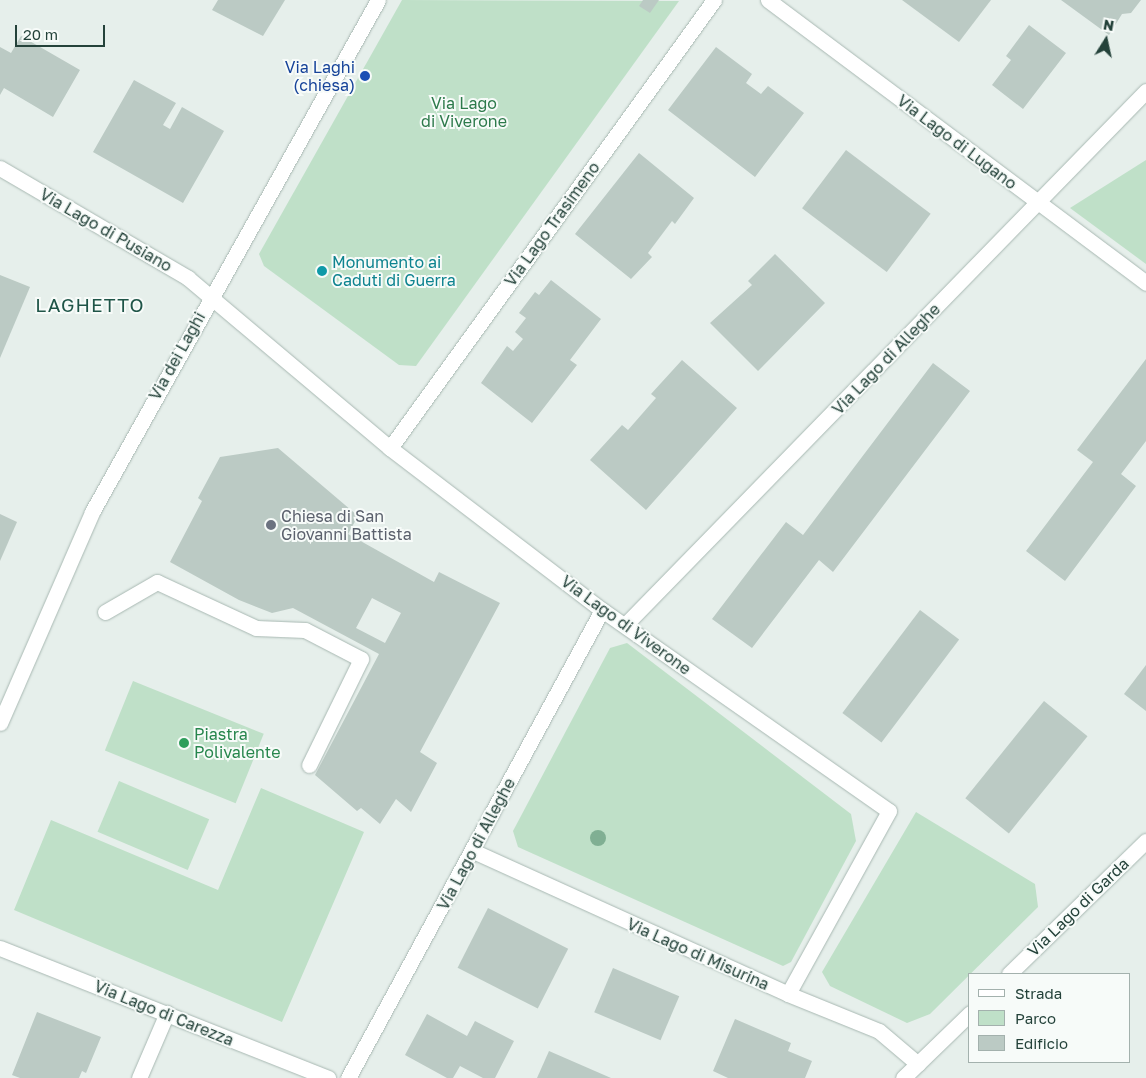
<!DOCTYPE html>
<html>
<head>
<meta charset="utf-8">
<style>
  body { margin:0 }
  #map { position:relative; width:1146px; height:1078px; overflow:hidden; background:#e6efeb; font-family:"Golos Text",sans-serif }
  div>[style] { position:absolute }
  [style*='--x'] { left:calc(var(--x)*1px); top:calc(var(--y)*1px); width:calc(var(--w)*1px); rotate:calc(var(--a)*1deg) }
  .green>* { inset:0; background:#bfe0c8; transform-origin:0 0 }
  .building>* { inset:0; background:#bbcac4; transform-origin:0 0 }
  .roads { filter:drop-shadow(0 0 1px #a8b8b2) drop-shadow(0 0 1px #a8b8b2) }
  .lane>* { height:15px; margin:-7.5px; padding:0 7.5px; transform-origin:7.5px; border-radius:7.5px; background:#fff }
  .street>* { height:15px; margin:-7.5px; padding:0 7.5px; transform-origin:7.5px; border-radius:7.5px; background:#fff }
  .secondary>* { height:15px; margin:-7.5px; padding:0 7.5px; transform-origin:7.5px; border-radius:7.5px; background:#fff }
  .trees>* { width:16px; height:16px; margin:-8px; border-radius:50%; background:#80af93 }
  .dots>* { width:14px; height:14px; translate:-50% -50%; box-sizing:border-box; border:2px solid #f7fbf9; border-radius:50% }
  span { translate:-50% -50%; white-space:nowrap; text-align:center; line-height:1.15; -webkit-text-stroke:4px #f7fbf9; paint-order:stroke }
  .transit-label { font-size:16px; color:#164399 }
  .right { translate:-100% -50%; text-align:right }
  .park-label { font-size:16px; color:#2d7a4b }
  .street-label { font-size:16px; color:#24423a }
  .culture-label { font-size:16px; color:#0d838f }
  .left { translate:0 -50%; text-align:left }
  .worship-label { font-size:16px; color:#5b616d }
  .leisure-label { font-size:16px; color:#27864d }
  .quarter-label { font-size:19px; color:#1f5548; letter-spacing:1px }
  .legend { position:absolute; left:968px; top:973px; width:162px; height:90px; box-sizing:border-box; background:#f7fbf9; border:1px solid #a3b1ad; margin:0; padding:6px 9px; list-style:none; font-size:15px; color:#24423a }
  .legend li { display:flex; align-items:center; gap:10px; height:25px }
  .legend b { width:25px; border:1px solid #a3b1ad }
  .north { position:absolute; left:1081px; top:15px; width:50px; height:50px; -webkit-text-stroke:4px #f7fbf9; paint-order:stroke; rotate:10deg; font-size:14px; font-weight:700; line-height:20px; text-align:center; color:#24423a }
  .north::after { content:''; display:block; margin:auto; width:18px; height:22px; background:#24423a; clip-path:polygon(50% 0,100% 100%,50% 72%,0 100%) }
  .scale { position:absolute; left:15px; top:25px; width:90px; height:22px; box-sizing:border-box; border:2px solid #24423a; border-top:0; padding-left:6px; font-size:15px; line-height:18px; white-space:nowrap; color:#24423a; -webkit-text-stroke:4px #f7fbf9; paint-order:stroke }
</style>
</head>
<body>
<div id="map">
  <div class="green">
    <i style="clip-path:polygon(402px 0,679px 1px,416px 366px,399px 365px,264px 266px,259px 254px)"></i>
    <i style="clip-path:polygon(1146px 160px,1146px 264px,1070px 208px)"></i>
    <i style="clip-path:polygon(627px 643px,851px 814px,856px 841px,791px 962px,783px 966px,518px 847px,513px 831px,610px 648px)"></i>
    <i style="left:133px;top:681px;width:141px;height:75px;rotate:22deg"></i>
    <i style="left:119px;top:781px;width:98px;height:55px;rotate:23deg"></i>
    <i style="clip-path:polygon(261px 788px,364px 832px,282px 1022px,14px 910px,51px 820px,218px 890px)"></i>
    <i style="clip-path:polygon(916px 812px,1035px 884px,1038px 907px,930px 1014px,907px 1023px,830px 986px,822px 972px)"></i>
  </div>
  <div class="building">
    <i style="clip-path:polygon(218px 0,285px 0,263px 36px,212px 10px)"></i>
    <i style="clip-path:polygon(643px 0,659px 0,650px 13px,639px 6px)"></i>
    <i style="clip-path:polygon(902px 0,991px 0,959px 42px)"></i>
    <i style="clip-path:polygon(1061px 0,1141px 0,1131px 13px,1122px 14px,1109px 35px)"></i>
    <i style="clip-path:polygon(1029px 25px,1066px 53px,1023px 109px,992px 85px,1011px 60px,1006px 56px)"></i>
    <i style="clip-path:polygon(21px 36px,80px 70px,53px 117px,4px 88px,0 95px,0 47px,11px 53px)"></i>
    <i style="clip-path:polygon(716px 47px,752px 74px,746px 83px,761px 94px,768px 86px,804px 113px,755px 177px,668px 110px)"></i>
    <i style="clip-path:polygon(134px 80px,176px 103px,163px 125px,170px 129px,182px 107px,224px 131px,183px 203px,93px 152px)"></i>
    <i style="left:846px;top:150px;width:106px;height:73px;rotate:37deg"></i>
    <i style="clip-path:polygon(639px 153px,694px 198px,675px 224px,672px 221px,648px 253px,652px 257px,631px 279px,575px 234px)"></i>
    <i style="clip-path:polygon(775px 254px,825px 303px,758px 371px,710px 323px,752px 285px,748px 281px)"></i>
    <i style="clip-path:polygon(0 275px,30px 287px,0 358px)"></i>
    <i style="clip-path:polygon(551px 280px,601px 319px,570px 360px,577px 365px,532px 423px,481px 383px,507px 346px,513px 351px,523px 339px,515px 332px,526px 318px,519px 313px,535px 292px,539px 295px)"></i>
    <i style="clip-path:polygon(1146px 359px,1146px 441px,1121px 474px,1136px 486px,1065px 581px,1026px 551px,1093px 462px,1077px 450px)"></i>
    <i style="clip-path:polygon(682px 360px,737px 408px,646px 510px,590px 460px,622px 425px,628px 430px,656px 398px,651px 394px)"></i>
    <i style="clip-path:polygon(933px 363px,970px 391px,833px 572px,819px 560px,752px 648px,712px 619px,786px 522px,803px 535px)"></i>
    <i style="clip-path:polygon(evenodd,278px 448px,358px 516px,348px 534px,434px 582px,439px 572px,500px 603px,420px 752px,437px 763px,411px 812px,396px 799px,380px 824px,361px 808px,357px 811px,315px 775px,379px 654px,293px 608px,272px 613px,239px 600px,170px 562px,202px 501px,198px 498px,220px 457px,278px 448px,372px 598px,401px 613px,385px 643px,356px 628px,372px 598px)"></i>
    <i style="clip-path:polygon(0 514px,17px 522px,0 561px)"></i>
    <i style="left:920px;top:610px;width:49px;height:129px;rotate:37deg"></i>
    <i style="clip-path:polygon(1146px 665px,1146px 711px,1124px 694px)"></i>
    <i style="left:1044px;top:701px;width:56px;height:125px;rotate:39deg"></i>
    <i style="left:488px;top:908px;width:90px;height:67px;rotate:27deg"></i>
    <i style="left:613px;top:968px;width:72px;height:48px;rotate:23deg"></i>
    <i style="clip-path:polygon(37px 1012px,101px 1037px,86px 1073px,82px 1071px,79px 1078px,20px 1078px,12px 1075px)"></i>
    <i style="clip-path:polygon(427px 1014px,467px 1036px,475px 1021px,514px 1041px,495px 1078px,483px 1078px,460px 1066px,453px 1078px,447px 1078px,405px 1055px)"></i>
    <i style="clip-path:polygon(735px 1019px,791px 1043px,788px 1051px,812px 1061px,805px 1078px,728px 1078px,713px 1071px)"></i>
    <i style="clip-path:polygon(549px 1051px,611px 1078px,537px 1078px)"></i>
  </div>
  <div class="roads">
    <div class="lane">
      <i style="--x:105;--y:612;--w:60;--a:-30"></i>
      <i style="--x:157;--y:582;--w:109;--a:24.9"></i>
      <i style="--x:256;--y:628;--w:49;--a:2.3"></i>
      <i style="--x:305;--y:630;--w:63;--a:27.4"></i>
      <i style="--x:361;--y:659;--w:118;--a:116.1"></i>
    </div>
    <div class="street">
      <i style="--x:0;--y:168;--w:218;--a:30.3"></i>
      <i style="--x:188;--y:278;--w:264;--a:40.1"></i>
      <i style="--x:390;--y:448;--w:267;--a:37.4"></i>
      <i style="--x:602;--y:610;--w:350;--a:35"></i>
      <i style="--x:889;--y:811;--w:209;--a:118.9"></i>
      <i style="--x:390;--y:448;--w:553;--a:-54.13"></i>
      <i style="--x:625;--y:625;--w:746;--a:-45.71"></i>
      <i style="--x:473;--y:851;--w:346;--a:24.4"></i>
      <i style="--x:788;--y:994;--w:98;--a:22.1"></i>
      <i style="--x:879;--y:1031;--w:51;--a:40.2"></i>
      <i style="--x:0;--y:948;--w:353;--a:21.6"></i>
      <i style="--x:1009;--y:974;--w:191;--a:-44.2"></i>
      <i style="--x:139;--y:1078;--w:71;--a:-66.7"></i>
      <i style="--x:348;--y:1078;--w:532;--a:-61.51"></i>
      <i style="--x:903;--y:1078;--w:93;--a:-44.1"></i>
    </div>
    <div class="secondary">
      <i style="--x:768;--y:0;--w:472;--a:36.8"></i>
      <i style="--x:0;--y:723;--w:230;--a:-66.4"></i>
      <i style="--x:92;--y:512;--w:586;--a:-60.81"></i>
    </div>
  </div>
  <div class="trees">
    <i style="left:598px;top:838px"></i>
  </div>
  <div class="dots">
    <i style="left:365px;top:76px;background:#1a4fb4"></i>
    <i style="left:322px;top:271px;background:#0f9aa8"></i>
    <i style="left:271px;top:525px;background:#6b7280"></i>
    <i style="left:184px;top:743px;background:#2e9e5b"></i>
  </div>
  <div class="transit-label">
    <span class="right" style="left:355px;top:76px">Via Laghi<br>(chiesa)</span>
  </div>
  <div class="park-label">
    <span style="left:464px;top:112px">Via Lago<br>di Viverone</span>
  </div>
  <div class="street-label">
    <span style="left:957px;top:142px;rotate:37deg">Via Lago di Lugano</span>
    <span style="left:552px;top:224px;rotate:-54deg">Via Lago Trasimeno</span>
    <span style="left:106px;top:230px;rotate:30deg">Via Lago di Pusiano</span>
    <span style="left:177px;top:356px;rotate:-61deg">Via dei Laghi</span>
    <span style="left:886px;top:359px;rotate:-46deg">Via Lago di Alleghe</span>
    <span style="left:626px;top:625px;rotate:36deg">Via Lago di Viverone</span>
    <span style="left:476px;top:844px;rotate:-62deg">Via Lago di Alleghe</span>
    <span style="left:1078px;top:907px;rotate:-44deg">Via Lago di Garda</span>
    <span style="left:698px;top:954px;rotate:24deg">Via Lago di Misurina</span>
    <span style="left:164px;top:1013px;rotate:22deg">Via Lago di Carezza</span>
  </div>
  <div class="culture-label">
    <span class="left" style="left:332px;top:271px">Monumento ai<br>Caduti di Guerra</span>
  </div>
  <div class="worship-label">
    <span class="left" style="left:281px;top:525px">Chiesa di San<br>Giovanni Battista</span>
  </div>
  <div class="leisure-label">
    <span class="left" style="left:194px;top:743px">Piastra<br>Polivalente</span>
  </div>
  <div class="quarter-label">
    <span style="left:90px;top:305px">LAGHETTO</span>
  </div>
  <ul class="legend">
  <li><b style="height:6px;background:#fff"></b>Strada</li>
  <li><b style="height:14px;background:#bfe0c8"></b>Parco</li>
  <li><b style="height:14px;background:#bbcac4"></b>Edificio</li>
  </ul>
  <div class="north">N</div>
  <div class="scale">20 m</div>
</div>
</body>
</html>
